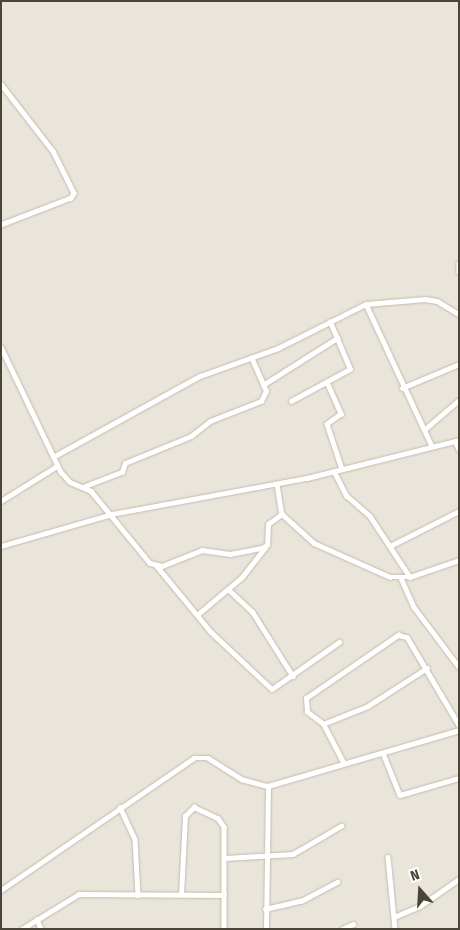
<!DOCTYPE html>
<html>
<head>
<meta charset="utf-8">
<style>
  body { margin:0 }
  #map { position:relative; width:460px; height:930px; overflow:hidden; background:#f6f3ec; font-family:"Fira Sans Condensed",sans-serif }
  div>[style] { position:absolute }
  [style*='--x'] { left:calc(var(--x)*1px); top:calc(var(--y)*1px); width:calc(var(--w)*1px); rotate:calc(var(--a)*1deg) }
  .residential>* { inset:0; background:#eae5da; transform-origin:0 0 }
  .roads { filter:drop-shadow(0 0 1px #c2bbae) drop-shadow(0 0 1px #c2bbae) }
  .street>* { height:4.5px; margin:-2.25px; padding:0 2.25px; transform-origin:2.25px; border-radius:2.25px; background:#fff }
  span { translate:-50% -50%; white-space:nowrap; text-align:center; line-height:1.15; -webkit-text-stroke:4.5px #fff; paint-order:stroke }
  .frame { position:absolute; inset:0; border:2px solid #4b4439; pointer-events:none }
  .north { position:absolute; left:395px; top:865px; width:50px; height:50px; -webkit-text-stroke:4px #fff; paint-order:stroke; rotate:341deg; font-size:14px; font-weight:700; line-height:20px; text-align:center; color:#4b4439 }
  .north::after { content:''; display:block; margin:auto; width:18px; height:22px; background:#4b4439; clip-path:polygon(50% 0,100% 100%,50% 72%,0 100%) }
</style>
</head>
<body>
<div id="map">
  <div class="residential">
    <i style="left:1px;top:1px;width:458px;height:928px"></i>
  </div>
  <div class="roads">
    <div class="street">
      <i style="--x:1;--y:84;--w:85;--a:52.2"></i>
      <i style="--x:53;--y:151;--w:47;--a:63.4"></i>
      <i style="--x:74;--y:193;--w:6;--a:121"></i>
      <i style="--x:71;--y:198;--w:75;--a:158.9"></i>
      <i style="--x:459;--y:263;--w:9;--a:90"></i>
      <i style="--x:366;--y:304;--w:157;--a:65.1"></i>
      <i style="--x:1;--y:347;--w:139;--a:64.4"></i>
      <i style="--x:61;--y:472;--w:13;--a:48"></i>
      <i style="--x:70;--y:482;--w:23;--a:23"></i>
      <i style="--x:91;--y:491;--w:93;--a:50.7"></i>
      <i style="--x:150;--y:563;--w:12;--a:14"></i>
      <i style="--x:162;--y:566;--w:43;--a:-21.8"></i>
      <i style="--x:202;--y:550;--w:28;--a:8"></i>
      <i style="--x:230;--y:554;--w:33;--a:-11"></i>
      <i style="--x:262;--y:548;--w:6;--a:-31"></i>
      <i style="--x:267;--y:545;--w:21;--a:-87"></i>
      <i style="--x:268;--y:524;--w:17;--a:-36"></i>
      <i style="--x:327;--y:382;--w:35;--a:66"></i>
      <i style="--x:341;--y:414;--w:17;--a:144"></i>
      <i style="--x:327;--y:424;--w:47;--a:71.6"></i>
      <i style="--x:263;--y:385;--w:88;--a:-32.4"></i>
      <i style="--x:402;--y:388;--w:62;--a:-22.8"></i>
      <i style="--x:291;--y:401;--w:67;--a:-28.5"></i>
      <i style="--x:350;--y:369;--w:51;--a:-113.1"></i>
      <i style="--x:424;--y:430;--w:46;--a:-40.6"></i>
      <i style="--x:455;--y:441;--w:9;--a:63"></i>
      <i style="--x:53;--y:457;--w:168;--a:-28.9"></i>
      <i style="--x:200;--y:376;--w:83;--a:-19.7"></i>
      <i style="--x:278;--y:348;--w:98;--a:-26.6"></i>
      <i style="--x:366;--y:304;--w:59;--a:-4.8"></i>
      <i style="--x:425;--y:299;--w:12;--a:9"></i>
      <i style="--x:437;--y:301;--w:26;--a:31"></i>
      <i style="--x:334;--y:471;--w:28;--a:63"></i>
      <i style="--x:347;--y:496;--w:30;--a:41"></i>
      <i style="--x:370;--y:516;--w:73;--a:56.7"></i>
      <i style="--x:410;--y:577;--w:52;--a:-19.1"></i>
      <i style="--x:277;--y:484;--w:30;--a:81"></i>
      <i style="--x:282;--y:514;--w:43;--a:42.2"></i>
      <i style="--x:314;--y:543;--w:83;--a:24.1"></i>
      <i style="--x:390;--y:577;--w:20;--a:0"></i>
      <i style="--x:85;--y:486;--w:40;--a:-21"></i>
      <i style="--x:122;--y:472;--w:9;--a:-72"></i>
      <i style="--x:125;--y:463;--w:71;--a:-22.2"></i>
      <i style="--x:191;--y:436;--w:24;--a:-38"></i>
      <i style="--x:210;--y:421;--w:55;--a:-21.4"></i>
      <i style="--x:261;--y:401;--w:11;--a:-63"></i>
      <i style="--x:266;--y:391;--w:36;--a:-114"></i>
      <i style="--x:1;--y:501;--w:66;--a:-32"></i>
      <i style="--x:1;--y:546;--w:116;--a:-16.1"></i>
      <i style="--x:112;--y:514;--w:198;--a:-10.5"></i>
      <i style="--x:307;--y:478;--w:157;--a:-14"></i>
      <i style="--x:390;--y:546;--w:77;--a:-26.9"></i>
      <i style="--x:156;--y:565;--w:87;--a:50.6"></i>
      <i style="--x:211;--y:632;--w:83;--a:43.1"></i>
      <i style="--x:272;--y:689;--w:82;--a:-35"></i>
      <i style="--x:401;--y:578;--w:32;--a:66"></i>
      <i style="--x:414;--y:607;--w:75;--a:53.1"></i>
      <i style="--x:228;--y:589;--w:33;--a:43"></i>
      <i style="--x:252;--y:611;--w:77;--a:57.8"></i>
      <i style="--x:197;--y:615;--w:59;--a:-40.2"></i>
      <i style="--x:242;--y:577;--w:37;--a:-52"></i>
      <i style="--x:323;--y:724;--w:48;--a:-21.8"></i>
      <i style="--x:368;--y:706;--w:70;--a:-32.8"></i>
      <i style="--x:383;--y:753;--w:45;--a:68"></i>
      <i style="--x:400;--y:795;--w:61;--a:-16.1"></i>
      <i style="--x:344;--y:764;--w:45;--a:-117.7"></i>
      <i style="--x:323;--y:724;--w:20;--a:-143"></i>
      <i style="--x:307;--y:712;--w:14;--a:-94"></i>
      <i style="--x:306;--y:698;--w:112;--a:-34.4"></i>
      <i style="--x:398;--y:635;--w:9;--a:13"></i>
      <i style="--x:407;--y:637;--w:102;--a:59.4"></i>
      <i style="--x:120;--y:807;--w:35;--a:65"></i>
      <i style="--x:135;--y:839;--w:56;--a:86.9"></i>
      <i style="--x:388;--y:857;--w:72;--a:84.4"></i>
      <i style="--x:225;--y:858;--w:68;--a:-3.4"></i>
      <i style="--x:293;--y:854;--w:56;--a:-30.3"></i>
      <i style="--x:1;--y:890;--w:234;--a:-34.4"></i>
      <i style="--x:194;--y:758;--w:14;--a:0"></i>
      <i style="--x:208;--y:758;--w:39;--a:32"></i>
      <i style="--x:241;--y:779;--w:28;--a:15"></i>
      <i style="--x:268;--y:786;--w:199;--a:-16.3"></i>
      <i style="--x:181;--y:895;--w:79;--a:-87.1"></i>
      <i style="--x:185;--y:816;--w:13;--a:-45"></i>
      <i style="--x:194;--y:807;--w:26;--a:25"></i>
      <i style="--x:218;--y:818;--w:11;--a:56"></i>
      <i style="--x:224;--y:827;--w:102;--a:90"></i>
      <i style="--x:265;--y:909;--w:37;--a:-13"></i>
      <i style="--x:301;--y:901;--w:41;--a:-27.8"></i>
      <i style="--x:394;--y:917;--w:28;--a:-23"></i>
      <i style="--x:420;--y:906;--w:47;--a:-34.7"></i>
      <i style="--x:37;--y:919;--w:11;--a:68"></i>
      <i style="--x:22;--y:929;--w:67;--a:-31.6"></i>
      <i style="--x:79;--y:894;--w:145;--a:0.4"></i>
      <i style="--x:266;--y:929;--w:143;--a:-89.2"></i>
      <i style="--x:342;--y:929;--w:12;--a:-24"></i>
    </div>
  </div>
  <div class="frame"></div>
  <div class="north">N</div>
</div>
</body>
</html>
